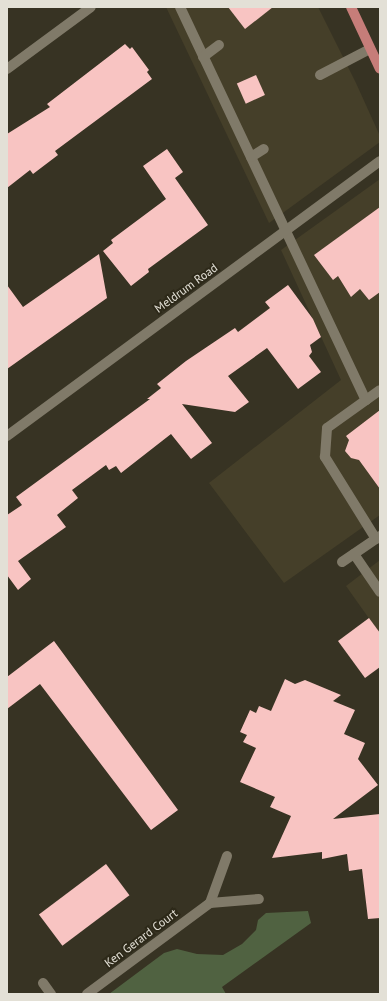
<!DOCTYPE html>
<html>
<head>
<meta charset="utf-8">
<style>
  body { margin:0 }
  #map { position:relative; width:387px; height:1001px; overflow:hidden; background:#373323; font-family:"PT Sans",sans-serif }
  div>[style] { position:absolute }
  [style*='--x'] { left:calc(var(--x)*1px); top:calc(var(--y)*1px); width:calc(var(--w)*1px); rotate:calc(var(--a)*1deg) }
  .built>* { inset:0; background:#453f29 }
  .green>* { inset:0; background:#506241 }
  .building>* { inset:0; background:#f8c4c2; transform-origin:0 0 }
  .minor>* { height:10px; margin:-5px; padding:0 5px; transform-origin:5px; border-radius:5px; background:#807a69 }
  .major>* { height:10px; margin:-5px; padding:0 5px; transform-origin:5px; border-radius:5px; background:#c67d79 }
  span { translate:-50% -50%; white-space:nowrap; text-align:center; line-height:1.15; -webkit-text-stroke:4px #2d2919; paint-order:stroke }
  .street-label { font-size:12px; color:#e3e0d6 }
  .frame { position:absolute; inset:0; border:8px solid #e3e0d6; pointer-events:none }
</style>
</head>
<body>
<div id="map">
  <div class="built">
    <i style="clip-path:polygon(166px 7px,318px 7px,356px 83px,380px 136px,380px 142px,269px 223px)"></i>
    <i style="clip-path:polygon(380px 179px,380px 515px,284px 583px,209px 483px,341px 380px,281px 250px)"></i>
    <i style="clip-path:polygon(380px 560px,380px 634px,346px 586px)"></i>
  </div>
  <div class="green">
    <i style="clip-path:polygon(308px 911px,311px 923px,222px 987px,226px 994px,109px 994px,164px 953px,177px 949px,197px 954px,223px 955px,242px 944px,256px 930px,258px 920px,266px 913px)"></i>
  </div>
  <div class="building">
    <i style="clip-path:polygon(228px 7px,273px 7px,245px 29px)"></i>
    <i style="clip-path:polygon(125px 44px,130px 49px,132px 47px,149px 70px,147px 72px,152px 79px,55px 151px,58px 155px,33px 174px,30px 170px,7px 188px,7px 134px,50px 107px,47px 104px)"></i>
    <i style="left:256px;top:75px;width:22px;height:21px;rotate:66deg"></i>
    <i style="clip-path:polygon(167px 149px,183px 172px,175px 178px,208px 225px,148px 269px,149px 272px,131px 286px,103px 251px,113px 243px,111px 240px,166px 199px,143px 166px)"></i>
    <i style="clip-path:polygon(380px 207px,380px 292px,369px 300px,360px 289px,351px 297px,338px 276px,333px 280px,314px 255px)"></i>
    <i style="clip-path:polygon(99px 254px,107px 298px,7px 369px,7px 285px,23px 307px)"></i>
    <i style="clip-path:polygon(288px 285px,313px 319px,321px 337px,310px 345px,312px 352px,309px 356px,321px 372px,298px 389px,267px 348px,228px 376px,249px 402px,235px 412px,182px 404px,212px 443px,191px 459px,171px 434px,121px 473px,116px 466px,109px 470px,106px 465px,72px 490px,78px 498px,57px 515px,66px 527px,18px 561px,31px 579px,18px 590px,7px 575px,7px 515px,22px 505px,16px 497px,150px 399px,147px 399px,161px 388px,157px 384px,186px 361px,235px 328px,238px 332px,270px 308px,265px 302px)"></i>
    <i style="clip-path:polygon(380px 410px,380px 489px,359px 460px,351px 458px,345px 451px,349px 440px,346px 436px)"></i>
    <i style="clip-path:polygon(369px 618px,380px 633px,380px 667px,365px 678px,338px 641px)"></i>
    <i style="clip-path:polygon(54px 641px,178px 810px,151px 830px,40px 684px,7px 709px,7px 677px)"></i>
    <i style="clip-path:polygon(285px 679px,295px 684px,305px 680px,341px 695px,333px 701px,355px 710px,344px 734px,365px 743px,358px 759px,378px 785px,333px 819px,380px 814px,380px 918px,368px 919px,362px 869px,349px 871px,347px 854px,322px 859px,322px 852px,272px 858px,291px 816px,270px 807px,275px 797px,240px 782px,256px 748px,243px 742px,247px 735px,240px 732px,250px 710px,256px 713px,259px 706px,271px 711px)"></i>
    <i style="left:106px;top:864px;width:39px;height:84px;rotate:53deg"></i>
  </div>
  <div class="minor">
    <i style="--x:180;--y:7;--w:435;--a:64.7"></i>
    <i style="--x:203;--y:57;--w:20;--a:-37"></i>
    <i style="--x:7;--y:69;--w:104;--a:-36.4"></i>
    <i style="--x:320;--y:75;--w:56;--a:-27.5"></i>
    <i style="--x:251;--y:157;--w:15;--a:-32"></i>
    <i style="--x:7;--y:436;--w:463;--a:-36.4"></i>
    <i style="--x:376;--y:539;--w:97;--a:-121.9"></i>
    <i style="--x:325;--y:457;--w:29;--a:-86"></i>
    <i style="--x:327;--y:428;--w:65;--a:-35.6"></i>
    <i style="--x:354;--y:554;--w:46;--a:55.6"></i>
    <i style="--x:342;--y:562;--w:46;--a:-34.4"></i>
    <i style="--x:210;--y:903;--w:50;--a:-70.1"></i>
    <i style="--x:210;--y:903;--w:49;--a:-4.7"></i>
    <i style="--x:43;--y:983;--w:14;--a:54"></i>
    <i style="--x:87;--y:994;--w:153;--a:-36.5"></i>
  </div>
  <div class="major">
    <i style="--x:351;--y:7;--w:68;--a:64.9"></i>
  </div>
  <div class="street-label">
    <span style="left:186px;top:288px;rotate:-36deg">Meldrum Road</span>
    <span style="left:141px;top:938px;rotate:-37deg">Ken Gerard Court</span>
  </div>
  <div class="frame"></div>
</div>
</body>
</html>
